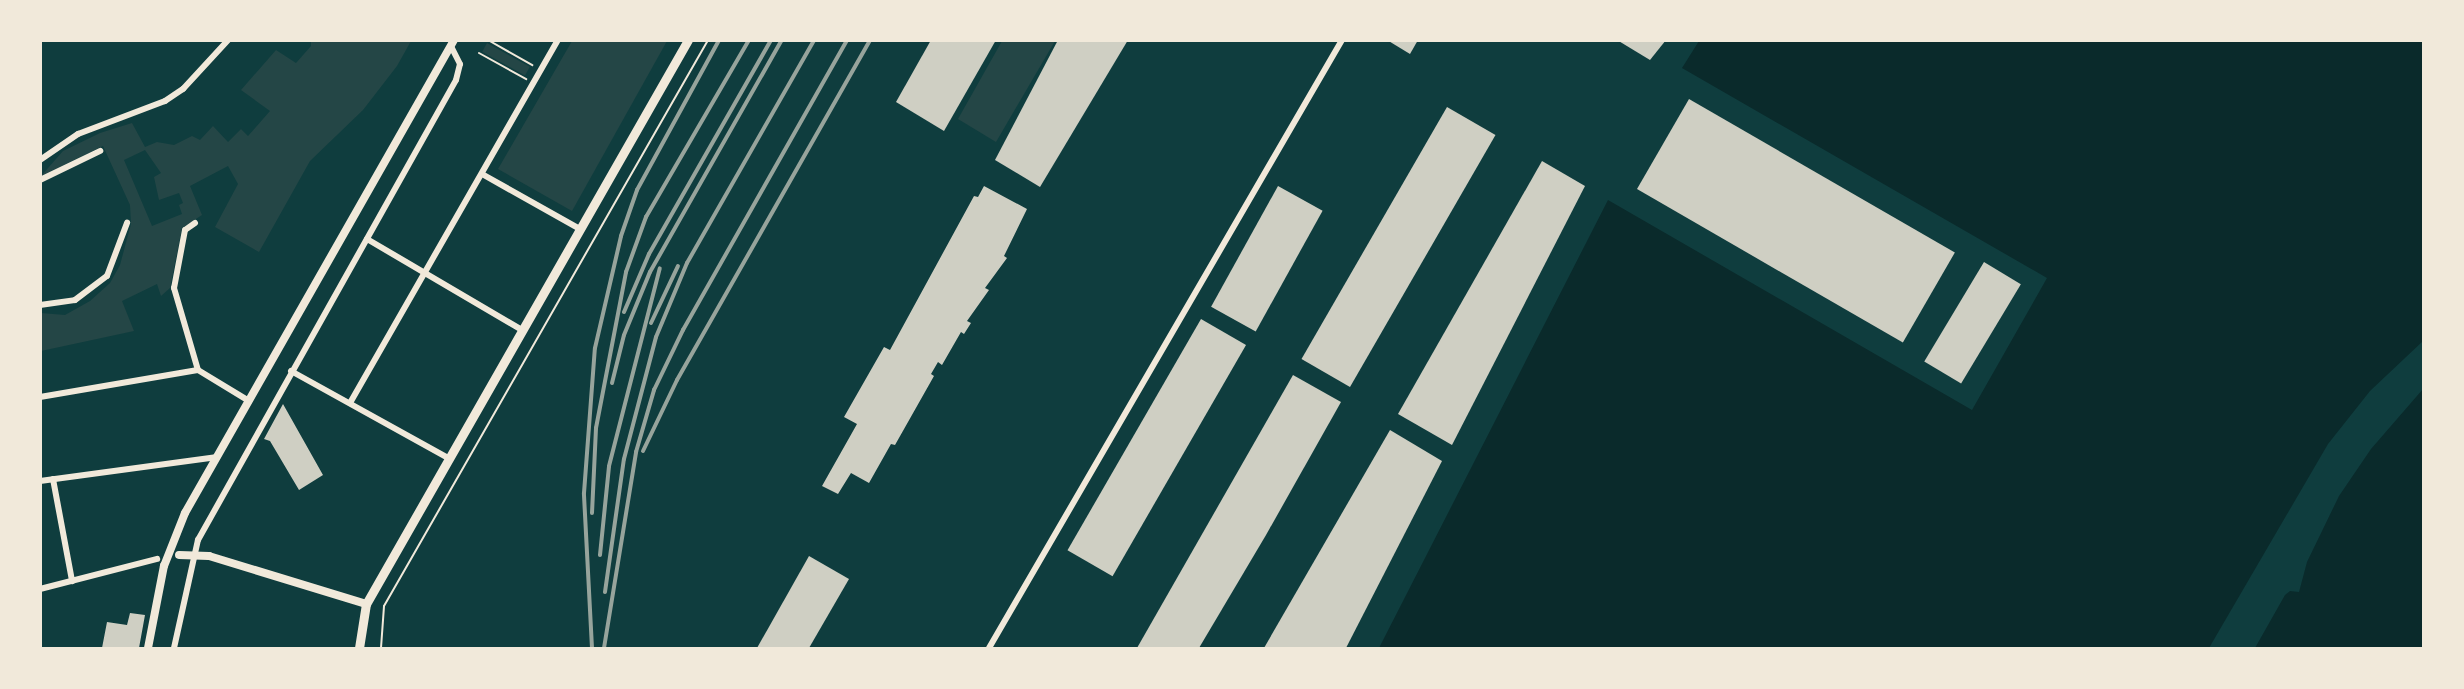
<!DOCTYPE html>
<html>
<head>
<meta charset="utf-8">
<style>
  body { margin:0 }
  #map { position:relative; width:2464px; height:689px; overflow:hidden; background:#0f3d3e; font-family:"PT Sans Narrow",sans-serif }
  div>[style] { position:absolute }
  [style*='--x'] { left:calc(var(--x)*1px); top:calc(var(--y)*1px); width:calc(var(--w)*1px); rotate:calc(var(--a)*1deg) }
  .green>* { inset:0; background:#244646; transform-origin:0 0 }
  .water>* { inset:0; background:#0a2a2b }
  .pier>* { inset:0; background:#0f3d3e }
  .building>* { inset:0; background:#cfcfc3; transform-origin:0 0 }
  .path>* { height:2px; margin:-1px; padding:0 1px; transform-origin:1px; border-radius:1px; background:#f1e9da }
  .minor>* { height:6px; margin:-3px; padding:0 3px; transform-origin:3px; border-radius:3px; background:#f1e9da }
  .tertiary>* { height:8px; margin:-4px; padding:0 4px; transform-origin:4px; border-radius:4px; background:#f1e9da }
  .secondary>* { height:8px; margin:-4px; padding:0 4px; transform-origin:4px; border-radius:4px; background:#f1e9da }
  .primary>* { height:9px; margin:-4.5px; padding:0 4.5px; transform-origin:4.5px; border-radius:4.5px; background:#f1e9da }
  .rail>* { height:4px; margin:-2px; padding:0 2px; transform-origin:2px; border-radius:2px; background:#97a49c }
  span { translate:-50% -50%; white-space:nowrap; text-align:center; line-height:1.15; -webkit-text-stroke:6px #f1e9da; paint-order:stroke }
  .frame { position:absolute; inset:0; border:42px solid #f1e9da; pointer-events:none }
</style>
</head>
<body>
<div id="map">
  <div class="green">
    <i style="clip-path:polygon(evenodd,311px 41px,411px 41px,397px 66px,363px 110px,310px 161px,259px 252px,215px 227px,238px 184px,228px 166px,190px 186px,202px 215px,182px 228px,170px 288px,161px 296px,157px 284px,122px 301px,134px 331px,41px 351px,41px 313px,65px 315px,90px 301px,110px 283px,120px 265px,131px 224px,130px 205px,103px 146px,41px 176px,63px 151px,100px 133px,132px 123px,145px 147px,157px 142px,174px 145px,192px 136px,200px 140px,213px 126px,228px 142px,241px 129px,248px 136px,270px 111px,241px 90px,276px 50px,296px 63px,311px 46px,311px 41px,145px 150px,161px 173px,154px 177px,159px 200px,179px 193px,183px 203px,179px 205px,182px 214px,152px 226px,124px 160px,145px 150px)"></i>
    <i style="clip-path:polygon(572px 41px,667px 41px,572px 211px,498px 169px)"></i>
    <i style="clip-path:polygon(1002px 41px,1055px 41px,996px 142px,958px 119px)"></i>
    <i style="left:487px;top:43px;width:49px;height:10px;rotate:29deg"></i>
  </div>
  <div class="water">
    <i style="clip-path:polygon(1699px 41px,2423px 41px,2423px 648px,1379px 648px,1608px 200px,1972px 410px,2047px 278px,1682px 68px)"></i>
  </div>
  <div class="pier">
    <i style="clip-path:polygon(2423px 341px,2423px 389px,2371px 449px,2339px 496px,2307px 562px,2299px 592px,2290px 591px,2285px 595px,2255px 648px,2209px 648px,2328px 444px,2370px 391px)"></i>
  </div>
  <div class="building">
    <i style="clip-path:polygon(931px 40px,996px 40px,944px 131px,896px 102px)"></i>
    <i style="clip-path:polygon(1058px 40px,1128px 40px,1040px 187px,995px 160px)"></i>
    <i style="clip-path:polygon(1387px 40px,1418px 40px,1410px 54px)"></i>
    <i style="clip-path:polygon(1617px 40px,1666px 40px,1650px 60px)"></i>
    <i style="left:1689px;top:99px;width:307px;height:104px;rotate:30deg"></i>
    <i style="left:1447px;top:107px;width:56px;height:291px;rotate:30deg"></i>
    <i style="clip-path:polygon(1542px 161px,1585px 186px,1452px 445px,1398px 414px)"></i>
    <i style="clip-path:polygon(984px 186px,1027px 209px,1004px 256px,1007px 258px,985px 288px,989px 290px,967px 321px,971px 323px,964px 334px,961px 332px,942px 365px,938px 362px,931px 374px,934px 376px,895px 445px,891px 444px,869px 483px,851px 473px,838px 494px,822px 486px,857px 424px,844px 417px,884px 347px,890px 350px,974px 196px,978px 197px)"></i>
    <i style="left:1278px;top:186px;width:51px;height:138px;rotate:29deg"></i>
    <i style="left:1984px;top:262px;width:43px;height:116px;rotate:31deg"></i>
    <i style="left:1201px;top:319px;width:52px;height:267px;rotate:30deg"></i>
    <i style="clip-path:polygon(1293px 375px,1341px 402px,1266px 535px,1199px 648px,1137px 648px)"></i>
    <i style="clip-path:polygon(283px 404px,323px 475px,299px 490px,270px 441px,264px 439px)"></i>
    <i style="clip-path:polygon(1390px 430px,1442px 461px,1346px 648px,1264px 648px)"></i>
    <i style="clip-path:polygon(809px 556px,849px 579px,809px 648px,757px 648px)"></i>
    <i style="clip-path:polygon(130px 613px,145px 615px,139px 648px,102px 648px,107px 622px,127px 625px)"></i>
  </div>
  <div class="path">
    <i style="--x:488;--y:40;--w:51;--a:29.6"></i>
    <i style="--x:479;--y:53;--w:54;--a:29"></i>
    <i style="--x:381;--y:648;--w:42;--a:-85.9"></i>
    <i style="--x:384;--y:606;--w:652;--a:-60.21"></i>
  </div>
  <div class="minor">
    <i style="--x:40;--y:160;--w:46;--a:-34.4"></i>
    <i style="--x:78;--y:134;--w:93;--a:-20.8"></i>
    <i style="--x:165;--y:101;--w:22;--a:-34"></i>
    <i style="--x:183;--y:89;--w:67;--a:-47.4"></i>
    <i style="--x:482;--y:174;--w:112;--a:29.3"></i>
    <i style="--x:40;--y:180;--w:67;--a:-25.8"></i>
    <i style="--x:195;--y:223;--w:12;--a:145"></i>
    <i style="--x:185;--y:230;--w:59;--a:100.7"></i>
    <i style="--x:174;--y:288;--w:85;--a:73.7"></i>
    <i style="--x:367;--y:239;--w:180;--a:30.4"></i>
    <i style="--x:40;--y:305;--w:35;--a:-8"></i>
    <i style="--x:75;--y:300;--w:40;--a:-37"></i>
    <i style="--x:107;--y:276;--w:57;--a:-69.3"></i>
    <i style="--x:291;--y:371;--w:182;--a:29"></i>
    <i style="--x:40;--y:397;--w:160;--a:-9.7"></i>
    <i style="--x:198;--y:370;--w:60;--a:31.3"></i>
    <i style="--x:350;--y:403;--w:418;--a:-60.2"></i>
    <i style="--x:53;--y:479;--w:104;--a:79.4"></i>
    <i style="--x:40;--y:481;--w:179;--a:-7.7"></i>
    <i style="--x:40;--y:589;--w:121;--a:-14.4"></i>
    <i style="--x:174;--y:648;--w:111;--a:-77.5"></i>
    <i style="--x:198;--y:540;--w:527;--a:-60.71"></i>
    <i style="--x:456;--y:80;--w:16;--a:-76"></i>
    <i style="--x:460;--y:64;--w:20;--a:-117"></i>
    <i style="--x:989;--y:648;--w:703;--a:-59.86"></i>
  </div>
  <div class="tertiary">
    <i style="--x:179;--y:555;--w:30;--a:2"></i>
    <i style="--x:209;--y:556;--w:164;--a:17"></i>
  </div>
  <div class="secondary">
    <i style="--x:148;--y:648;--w:84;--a:-79"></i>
    <i style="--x:164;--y:566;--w:57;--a:-68.4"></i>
    <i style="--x:185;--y:513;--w:544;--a:-60.37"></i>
  </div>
  <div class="primary">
    <i style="--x:359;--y:648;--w:45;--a:-81"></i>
    <i style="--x:366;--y:604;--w:649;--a:-60.28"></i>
  </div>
  <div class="rail">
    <i style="--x:624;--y:312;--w:63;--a:-66.7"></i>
    <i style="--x:649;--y:254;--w:246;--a:-60.3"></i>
    <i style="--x:651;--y:323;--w:63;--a:-64.7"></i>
    <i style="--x:612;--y:383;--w:49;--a:-76"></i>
    <i style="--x:624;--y:335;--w:68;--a:-67.6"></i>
    <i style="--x:650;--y:272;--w:267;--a:-60.4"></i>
    <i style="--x:643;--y:451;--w:79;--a:-64.4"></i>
    <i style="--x:677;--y:380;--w:391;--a:-60.4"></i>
    <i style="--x:592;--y:513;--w:85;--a:-87.3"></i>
    <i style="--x:596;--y:428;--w:159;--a:-79.1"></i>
    <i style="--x:626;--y:272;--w:59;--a:-70"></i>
    <i style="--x:646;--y:217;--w:205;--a:-59.8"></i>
    <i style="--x:600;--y:555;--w:89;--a:-84.2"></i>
    <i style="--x:609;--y:466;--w:204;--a:-75.6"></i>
    <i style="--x:605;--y:592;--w:134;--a:-81.9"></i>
    <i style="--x:624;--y:459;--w:126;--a:-75.3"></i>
    <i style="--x:656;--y:337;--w:80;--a:-67.3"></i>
    <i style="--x:687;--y:263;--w:257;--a:-60.3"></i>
    <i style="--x:592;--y:648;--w:155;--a:-93"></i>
    <i style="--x:584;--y:493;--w:145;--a:-85.7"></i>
    <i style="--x:595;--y:348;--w:115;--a:-76.9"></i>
    <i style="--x:621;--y:236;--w:49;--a:-70.8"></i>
    <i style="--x:637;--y:190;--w:171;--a:-61.3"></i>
    <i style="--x:604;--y:648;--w:199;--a:-80.7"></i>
    <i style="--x:636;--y:452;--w:65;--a:-73.8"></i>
    <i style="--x:654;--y:390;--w:67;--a:-64.2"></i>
    <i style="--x:683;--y:330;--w:333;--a:-60.5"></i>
  </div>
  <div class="frame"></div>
</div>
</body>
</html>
